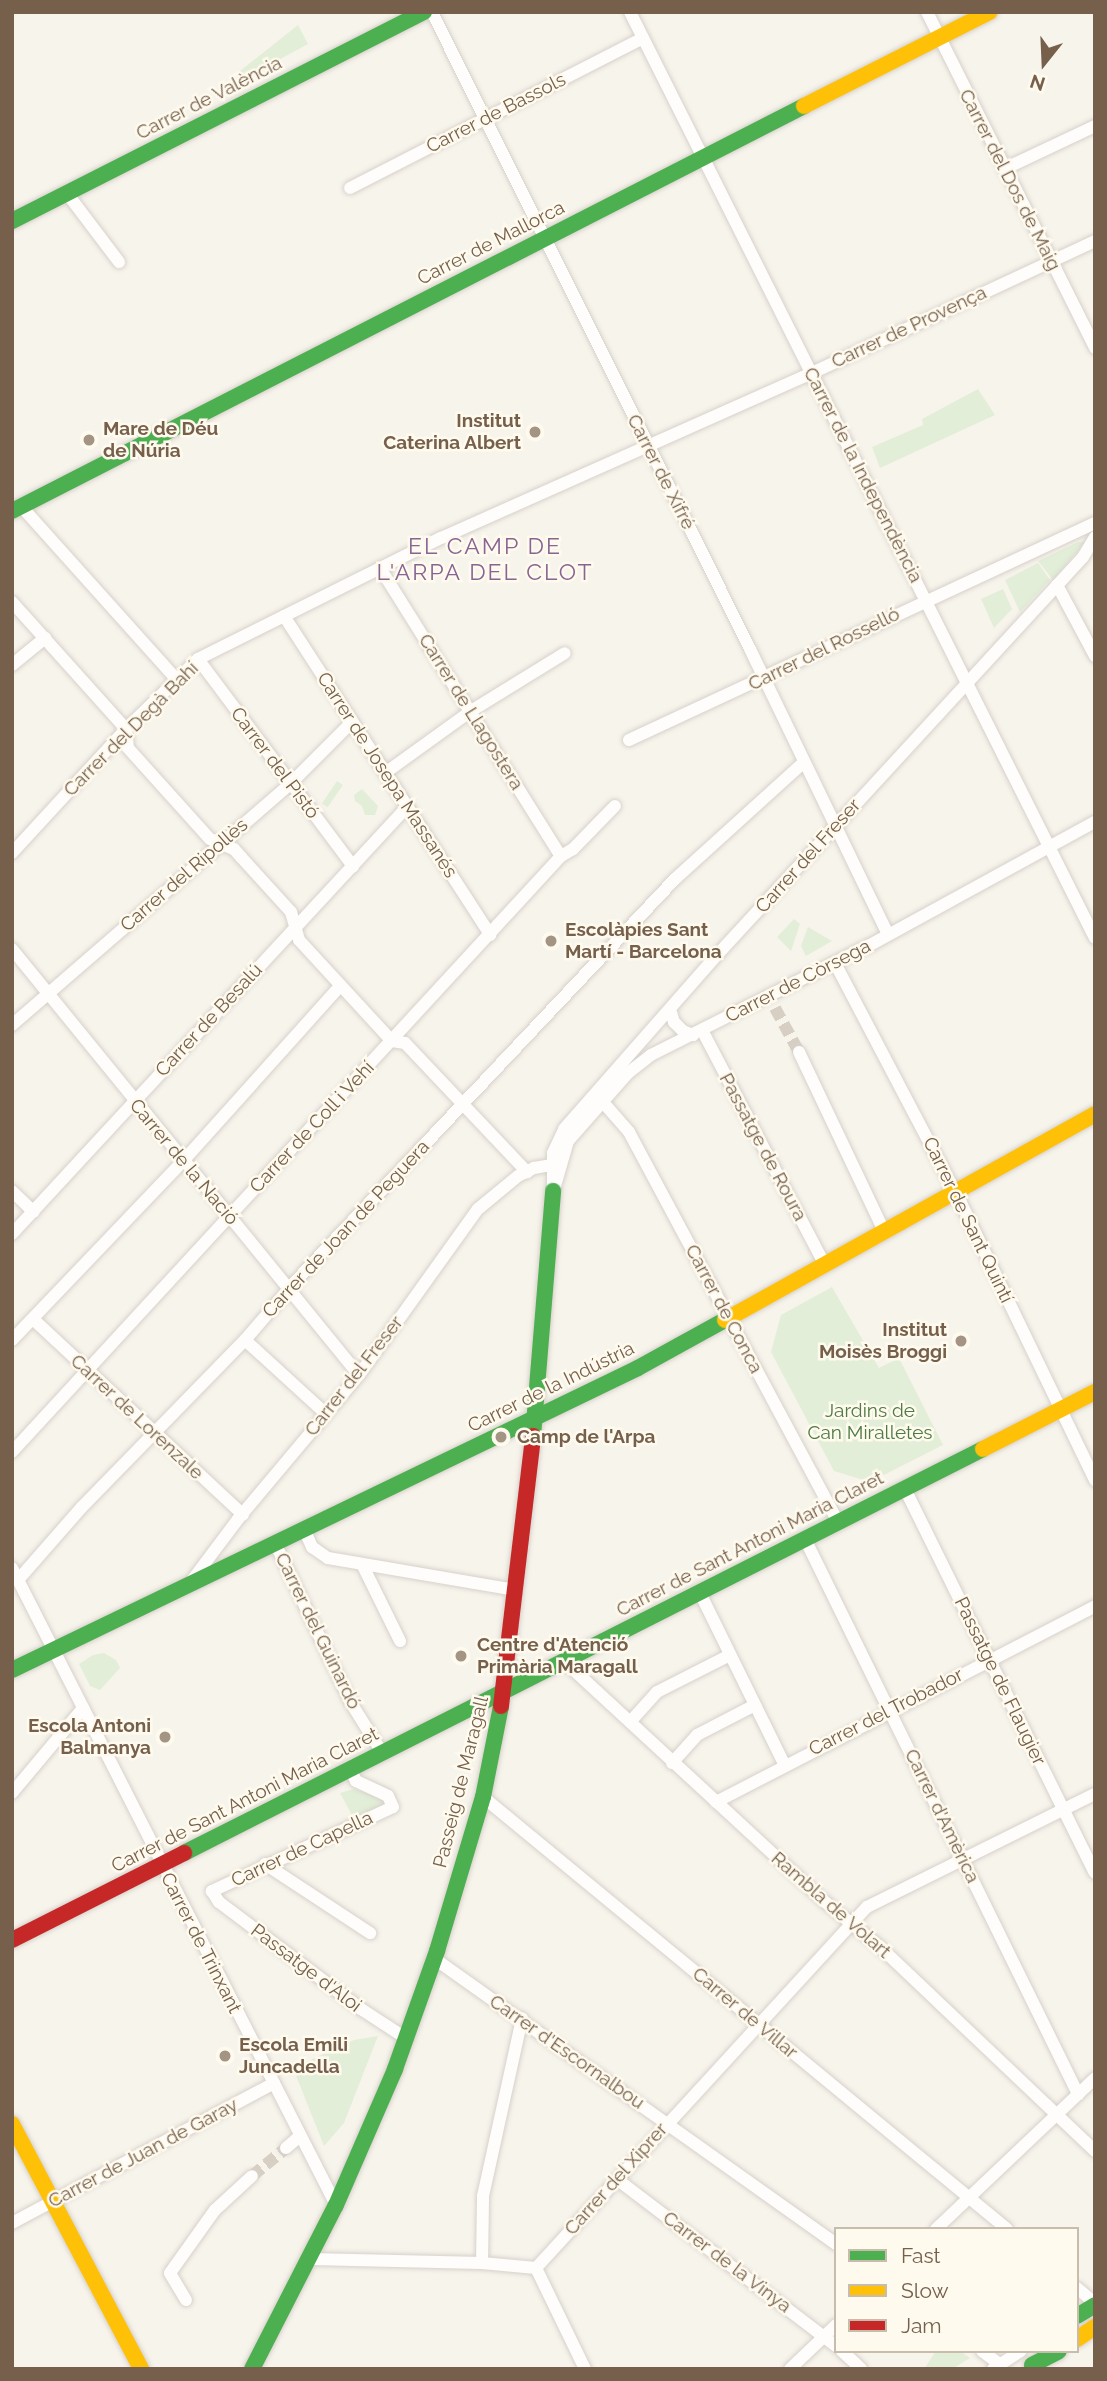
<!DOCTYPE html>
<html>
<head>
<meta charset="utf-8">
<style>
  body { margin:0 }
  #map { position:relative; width:1107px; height:2381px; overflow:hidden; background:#f7f4ec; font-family:Raleway,sans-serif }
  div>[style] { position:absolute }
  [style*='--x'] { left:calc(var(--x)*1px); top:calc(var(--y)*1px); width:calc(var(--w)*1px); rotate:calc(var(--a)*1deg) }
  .green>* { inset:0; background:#e2eed7; transform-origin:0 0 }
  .street-tunnel>* { height:12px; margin-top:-6px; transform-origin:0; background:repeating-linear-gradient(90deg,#d7cfc4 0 12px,transparent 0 18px) }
  .roads { filter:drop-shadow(0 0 2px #d6d1ca) drop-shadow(0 0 2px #d6d1ca) }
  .street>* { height:12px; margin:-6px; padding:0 6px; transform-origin:6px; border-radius:6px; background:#fefdfc }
  .fast>* { height:16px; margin:-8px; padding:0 8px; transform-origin:8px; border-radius:8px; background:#4caf50 }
  .slow>* { height:16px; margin:-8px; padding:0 8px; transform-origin:8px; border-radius:8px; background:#ffc107 }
  .jam>* { height:16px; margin:-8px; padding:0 8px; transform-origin:8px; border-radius:8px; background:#c62828 }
  .dots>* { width:19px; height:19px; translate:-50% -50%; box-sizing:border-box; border:4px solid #fffaee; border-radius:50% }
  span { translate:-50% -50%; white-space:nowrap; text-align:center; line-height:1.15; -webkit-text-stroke:5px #fffaee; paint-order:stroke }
  .street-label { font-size:19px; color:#76604c }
  .poi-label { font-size:19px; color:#76604c; font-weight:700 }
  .right { translate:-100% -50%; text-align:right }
  .left { translate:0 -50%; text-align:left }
  .park-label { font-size:19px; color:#4d7b43 }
  .quarter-label { font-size:23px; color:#886492; letter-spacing:2px }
  .frame { position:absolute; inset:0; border:14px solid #76604c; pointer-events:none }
  .legend { position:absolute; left:834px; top:2227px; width:245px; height:126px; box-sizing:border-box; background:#fffaee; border:2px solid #c8bcad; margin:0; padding:9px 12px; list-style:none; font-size:21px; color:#76604c }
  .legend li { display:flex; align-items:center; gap:14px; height:35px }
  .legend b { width:35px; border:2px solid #c8bcad }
  .north { position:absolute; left:1009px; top:28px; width:70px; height:70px; -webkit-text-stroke:5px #fffaee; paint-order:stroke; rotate:198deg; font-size:19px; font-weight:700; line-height:28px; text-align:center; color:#76604c }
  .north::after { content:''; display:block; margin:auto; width:24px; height:32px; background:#76604c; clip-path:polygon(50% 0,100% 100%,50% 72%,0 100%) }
</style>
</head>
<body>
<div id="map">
  <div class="green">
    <i style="clip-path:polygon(298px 25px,308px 44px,245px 78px,240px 71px)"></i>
    <i style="clip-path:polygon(978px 389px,995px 415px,880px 468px,872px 447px,923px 425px,922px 419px)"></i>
    <i style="clip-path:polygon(1078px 542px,1085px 542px,1053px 580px,1038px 561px)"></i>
    <i style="clip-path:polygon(1038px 563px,1050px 580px,1020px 612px,1005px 580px)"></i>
    <i style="clip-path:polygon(1003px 589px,1012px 609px,994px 628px,981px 599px)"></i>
    <i style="left:337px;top:781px;width:7px;height:27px;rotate:34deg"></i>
    <i style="clip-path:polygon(362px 789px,378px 806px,375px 815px,365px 815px,362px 806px,355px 801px,354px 795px)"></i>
    <i style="clip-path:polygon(794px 919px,800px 924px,791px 951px,777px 937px)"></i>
    <i style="clip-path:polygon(808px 927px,832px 941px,806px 956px,801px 946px)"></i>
    <i style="clip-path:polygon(832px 1287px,879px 1368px,899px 1358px,943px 1445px,870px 1482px,834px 1471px,771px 1352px,781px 1315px)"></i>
    <i style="clip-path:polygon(104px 1653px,116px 1660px,120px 1668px,100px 1690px,90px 1686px,79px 1664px,93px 1655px)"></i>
    <i style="clip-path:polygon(354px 1789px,384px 1799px,386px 1804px,353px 1817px,340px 1793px)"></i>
    <i style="clip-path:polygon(378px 2036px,344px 2123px,324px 2146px,293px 2068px,354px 2040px)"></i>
    <i style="clip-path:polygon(936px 2351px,960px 2351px,970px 2358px,952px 2369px,924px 2369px)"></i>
  </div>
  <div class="street-tunnel">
    <i style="--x:775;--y:1008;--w:50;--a:61.4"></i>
    <i style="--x:252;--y:2176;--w:44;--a:-39.5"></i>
  </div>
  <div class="roads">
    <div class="street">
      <i style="--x:432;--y:12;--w:712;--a:63.47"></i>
      <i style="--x:750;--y:649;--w:317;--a:64.2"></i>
      <i style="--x:630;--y:12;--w:1036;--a:63.34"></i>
      <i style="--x:927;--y:12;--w:376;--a:63.4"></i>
      <i style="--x:1004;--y:169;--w:101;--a:-25.3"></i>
      <i style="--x:350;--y:188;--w:329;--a:-27.1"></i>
      <i style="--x:66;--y:192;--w:88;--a:52.9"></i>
      <i style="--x:21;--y:506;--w:232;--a:48.1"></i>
      <i style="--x:380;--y:568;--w:340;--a:57.9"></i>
      <i style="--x:1057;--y:585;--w:81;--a:61.8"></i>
      <i style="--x:12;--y:602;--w:171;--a:48.1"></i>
      <i style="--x:126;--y:729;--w:19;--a:84"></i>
      <i style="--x:128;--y:748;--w:122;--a:48"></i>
      <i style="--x:210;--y:839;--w:26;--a:23"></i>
      <i style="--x:234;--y:849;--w:11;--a:49"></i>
      <i style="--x:241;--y:857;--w:74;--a:47.7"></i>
      <i style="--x:291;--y:912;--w:29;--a:74"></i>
      <i style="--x:299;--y:940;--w:137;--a:47.4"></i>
      <i style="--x:284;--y:616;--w:380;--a:57.1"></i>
      <i style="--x:198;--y:659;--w:259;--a:53.2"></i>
      <i style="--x:12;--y:665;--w:43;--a:-39.3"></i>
      <i style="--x:629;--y:740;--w:514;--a:-24.97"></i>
      <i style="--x:385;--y:773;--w:106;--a:-35.8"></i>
      <i style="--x:471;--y:711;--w:110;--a:-31.7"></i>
      <i style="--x:12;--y:853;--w:168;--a:-47.4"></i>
      <i style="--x:126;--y:729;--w:100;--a:-44.2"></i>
      <i style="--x:198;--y:659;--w:271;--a:-26.5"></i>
      <i style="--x:441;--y:538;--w:406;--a:-24"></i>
      <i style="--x:812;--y:373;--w:312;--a:-25"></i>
      <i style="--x:12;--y:949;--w:549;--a:50.84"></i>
      <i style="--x:835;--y:963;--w:271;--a:62.3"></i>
      <i style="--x:961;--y:1203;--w:308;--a:64.2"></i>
      <i style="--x:670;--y:1009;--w:14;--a:73"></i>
      <i style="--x:674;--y:1022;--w:13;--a:45"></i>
      <i style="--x:683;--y:1031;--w:11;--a:22"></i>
      <i style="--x:12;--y:1025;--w:368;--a:-40.9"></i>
      <i style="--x:290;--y:784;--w:88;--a:-45"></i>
      <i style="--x:702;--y:1030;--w:265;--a:62.4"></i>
      <i style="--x:392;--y:1041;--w:13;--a:9"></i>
      <i style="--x:405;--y:1043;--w:178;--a:46.6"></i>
      <i style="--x:799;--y:1052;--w:198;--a:64.6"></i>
      <i style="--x:602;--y:1101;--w:41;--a:48.9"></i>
      <i style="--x:629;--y:1132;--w:442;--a:61.8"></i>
      <i style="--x:555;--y:1186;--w:47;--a:-73.9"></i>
      <i style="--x:568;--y:1141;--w:91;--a:-48.6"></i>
      <i style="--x:628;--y:1073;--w:29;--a:-38"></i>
      <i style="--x:651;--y:1055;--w:245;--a:-26.7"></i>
      <i style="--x:870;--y:945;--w:256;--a:-28.7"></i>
      <i style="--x:12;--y:1191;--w:30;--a:44"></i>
      <i style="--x:553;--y:1191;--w:38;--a:-90"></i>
      <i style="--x:553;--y:1153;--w:26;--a:-65"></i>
      <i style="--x:564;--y:1129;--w:233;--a:-48.7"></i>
      <i style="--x:718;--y:954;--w:539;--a:-47.4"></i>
      <i style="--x:1083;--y:557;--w:23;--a:-59"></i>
      <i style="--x:12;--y:1234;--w:582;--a:-47.23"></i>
      <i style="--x:33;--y:1319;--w:287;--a:43"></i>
      <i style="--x:12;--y:1340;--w:249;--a:-46.3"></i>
      <i style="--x:184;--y:1160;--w:234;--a:-48.1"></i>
      <i style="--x:245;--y:1340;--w:110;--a:42.4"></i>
      <i style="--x:12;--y:1452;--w:810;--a:-47.35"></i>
      <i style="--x:561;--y:856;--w:14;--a:-30"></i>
      <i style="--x:573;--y:849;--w:60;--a:-45.7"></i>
      <i style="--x:905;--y:1489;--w:428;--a:63.7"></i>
      <i style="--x:304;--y:1529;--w:20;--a:66"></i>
      <i style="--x:312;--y:1547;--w:19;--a:35"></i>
      <i style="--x:328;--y:1558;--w:191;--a:9.7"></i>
      <i style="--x:805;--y:1539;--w:619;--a:63.81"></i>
      <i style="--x:275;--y:1543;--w:177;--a:64.6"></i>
      <i style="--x:351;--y:1703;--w:60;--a:57.9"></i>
      <i style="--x:362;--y:1564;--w:86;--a:63.7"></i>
      <i style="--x:12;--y:1568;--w:715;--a:63.04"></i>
      <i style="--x:18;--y:1580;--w:96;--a:-48.8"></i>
      <i style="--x:81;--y:1508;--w:235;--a:-45.7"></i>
      <i style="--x:245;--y:1340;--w:75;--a:-49.3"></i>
      <i style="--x:294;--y:1283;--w:555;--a:-46.68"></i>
      <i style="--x:675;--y:879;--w:174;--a:-42.2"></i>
      <i style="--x:190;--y:1583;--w:80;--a:-53.1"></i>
      <i style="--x:238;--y:1519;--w:188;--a:-50"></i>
      <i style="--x:359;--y:1375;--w:204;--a:-54.4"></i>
      <i style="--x:478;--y:1209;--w:52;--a:-39.5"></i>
      <i style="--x:518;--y:1176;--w:18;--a:-27"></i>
      <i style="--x:534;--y:1168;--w:17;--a:-10"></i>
      <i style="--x:700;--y:1593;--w:191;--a:63.8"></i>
      <i style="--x:565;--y:1662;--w:354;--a:42.7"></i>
      <i style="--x:825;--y:1902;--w:70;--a:39.2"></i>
      <i style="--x:879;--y:1946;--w:298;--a:43.5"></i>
      <i style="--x:630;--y:1722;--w:40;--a:-48"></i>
      <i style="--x:657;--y:1692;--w:82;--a:-26.9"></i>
      <i style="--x:672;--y:1763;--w:38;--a:-48"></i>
      <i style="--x:697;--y:1735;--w:65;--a:-27.3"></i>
      <i style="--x:351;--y:1770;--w:12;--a:66"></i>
      <i style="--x:356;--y:1781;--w:35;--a:25"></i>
      <i style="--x:388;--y:1796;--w:12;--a:66"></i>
      <i style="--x:393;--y:1807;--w:200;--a:155.1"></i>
      <i style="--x:212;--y:1891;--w:13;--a:58"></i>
      <i style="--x:219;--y:1902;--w:178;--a:37"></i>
      <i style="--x:361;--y:2009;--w:55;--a:33.1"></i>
      <i style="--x:12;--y:1793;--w:111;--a:-50.1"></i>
      <i style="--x:483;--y:1797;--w:679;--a:39.5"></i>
      <i style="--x:716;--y:1802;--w:427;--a:-27.3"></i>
      <i style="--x:265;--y:1864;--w:126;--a:33.3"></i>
      <i style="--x:435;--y:1959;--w:492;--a:35.4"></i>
      <i style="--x:286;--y:2148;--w:18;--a:-41"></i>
      <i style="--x:618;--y:2180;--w:274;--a:37.3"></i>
      <i style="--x:12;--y:2223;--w:297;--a:-28.1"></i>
      <i style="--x:936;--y:2229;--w:219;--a:-43.5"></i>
      <i style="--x:310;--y:2259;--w:172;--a:1.3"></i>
      <i style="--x:482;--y:2263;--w:54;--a:5.3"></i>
      <i style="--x:482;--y:2263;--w:67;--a:-89.1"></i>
      <i style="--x:483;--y:2196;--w:182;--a:-77.6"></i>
      <i style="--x:536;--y:2268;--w:490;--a:-47.5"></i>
      <i style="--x:867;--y:1907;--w:254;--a:-26.4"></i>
      <i style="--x:536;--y:2268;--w:112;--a:64.1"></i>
      <i style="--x:1077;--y:2288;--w:23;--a:40"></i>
      <i style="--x:186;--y:2300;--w:31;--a:-121"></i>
      <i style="--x:170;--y:2273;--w:77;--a:-54.5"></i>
      <i style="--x:215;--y:2210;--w:50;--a:-42.6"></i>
      <i style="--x:842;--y:2351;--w:26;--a:43"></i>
      <i style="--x:982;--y:2351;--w:21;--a:37"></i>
      <i style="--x:790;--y:2369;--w:64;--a:-43.7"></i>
      <i style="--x:993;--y:2369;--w:33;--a:-33"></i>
    </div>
    <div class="fast">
      <i style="--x:12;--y:221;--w:462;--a:-26.9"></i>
      <i style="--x:12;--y:511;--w:890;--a:-27.08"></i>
      <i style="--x:533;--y:1436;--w:246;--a:-85.3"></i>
      <i style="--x:12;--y:1670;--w:695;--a:-25.75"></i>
      <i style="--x:638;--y:1368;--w:99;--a:-28.9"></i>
      <i style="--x:184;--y:1853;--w:895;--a:-26.82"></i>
      <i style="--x:1077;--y:2316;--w:21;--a:-31"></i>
      <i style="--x:1032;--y:2365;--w:30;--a:-27"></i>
      <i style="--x:252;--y:2369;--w:184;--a:-62.9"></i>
      <i style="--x:336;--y:2205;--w:148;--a:-66.5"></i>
      <i style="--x:395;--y:2069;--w:125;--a:-70.4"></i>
      <i style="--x:437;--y:1951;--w:161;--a:-73.4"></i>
      <i style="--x:483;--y:1797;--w:93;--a:-78.8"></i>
    </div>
    <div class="slow">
      <i style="--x:804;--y:106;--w:208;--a:-26.9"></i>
      <i style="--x:725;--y:1320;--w:423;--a:-29.1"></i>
      <i style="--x:983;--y:1449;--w:126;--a:-27"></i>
      <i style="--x:12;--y:2124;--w:277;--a:62.2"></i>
      <i style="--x:1077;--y:2339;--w:22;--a:-34"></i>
    </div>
    <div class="jam">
      <i style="--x:501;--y:1706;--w:272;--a:-83.2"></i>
      <i style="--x:12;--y:1940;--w:193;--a:-26.8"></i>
    </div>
  </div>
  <div class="dots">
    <i style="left:535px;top:432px;background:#a39484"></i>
    <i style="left:89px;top:440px;background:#a39484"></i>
    <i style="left:551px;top:941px;background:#a39484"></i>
    <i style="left:961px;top:1341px;background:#a39484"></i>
    <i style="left:501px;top:1437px;background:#a39484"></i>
    <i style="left:461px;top:1656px;background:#a39484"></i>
    <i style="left:165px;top:1737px;background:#a39484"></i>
    <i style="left:225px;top:2056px;background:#a39484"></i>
  </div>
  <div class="street-label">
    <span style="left:209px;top:98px;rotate:-27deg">Carrer de València</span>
    <span style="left:496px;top:113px;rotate:-27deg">Carrer de Bassols</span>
    <span style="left:1010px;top:180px;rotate:63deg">Carrer del Dos de Maig</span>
    <span style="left:491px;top:243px;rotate:-27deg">Carrer de Mallorca</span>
    <span style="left:909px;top:327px;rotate:-25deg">Carrer de Provença</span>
    <span style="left:661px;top:472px;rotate:63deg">Carrer de Xifré</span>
    <span style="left:863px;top:475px;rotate:63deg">Carrer de la Independència</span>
    <span style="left:824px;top:649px;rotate:-26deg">Carrer del Rosselló</span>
    <span style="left:471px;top:712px;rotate:58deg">Carrer de Llagostera</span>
    <span style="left:131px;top:729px;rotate:-45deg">Carrer del Degà Bahí</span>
    <span style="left:275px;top:763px;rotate:53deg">Carrer del Pistó</span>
    <span style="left:387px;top:775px;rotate:57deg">Carrer de Josepa Massanés</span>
    <span style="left:808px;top:856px;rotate:-48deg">Carrer del Freser</span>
    <span style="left:184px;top:875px;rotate:-41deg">Carrer del Ripollès</span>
    <span style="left:798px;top:981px;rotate:-27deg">Carrer de Còrsega</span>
    <span style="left:209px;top:1020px;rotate:-47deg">Carrer de Besalú</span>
    <span style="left:312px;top:1127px;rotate:-47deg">Carrer de Coll i Vehí</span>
    <span style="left:763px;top:1147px;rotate:62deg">Passatge de Roura</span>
    <span style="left:184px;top:1162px;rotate:50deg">Carrer de la Nació</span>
    <span style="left:968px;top:1220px;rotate:64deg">Carrer de Sant Quintí</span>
    <span style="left:346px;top:1229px;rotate:-47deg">Carrer de Joan de Peguera</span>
    <span style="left:724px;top:1309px;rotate:62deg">Carrer de Conca</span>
    <span style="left:354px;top:1376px;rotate:-52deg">Carrer del Freser</span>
    <span style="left:551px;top:1387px;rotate:-26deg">Carrer de la Indústria</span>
    <span style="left:137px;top:1417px;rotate:43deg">Carrer de Lorenzale</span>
    <span style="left:750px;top:1544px;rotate:-27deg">Carrer de Sant Antoni Maria Claret</span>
    <span style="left:318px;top:1631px;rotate:64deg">Carrer del Guinardó</span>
    <span style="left:1000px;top:1681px;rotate:64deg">Passatge de Flaugier</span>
    <span style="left:886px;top:1712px;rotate:-27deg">Carrer del Trobador</span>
    <span style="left:461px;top:1782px;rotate:-76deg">Passeig de Maragall</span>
    <span style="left:245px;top:1800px;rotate:-27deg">Carrer de Sant Antoni Maria Claret</span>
    <span style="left:942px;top:1816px;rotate:64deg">Carrer d'Amèrica</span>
    <span style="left:302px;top:1849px;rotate:-25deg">Carrer de Capella</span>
    <span style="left:831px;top:1905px;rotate:41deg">Rambla de Volart</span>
    <span style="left:201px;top:1943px;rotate:63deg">Carrer de Trinxant</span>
    <span style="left:306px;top:1968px;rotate:37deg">Passatge d'Aloi</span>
    <span style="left:745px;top:2013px;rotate:40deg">Carrer de Villar</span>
    <span style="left:567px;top:2052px;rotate:35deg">Carrer d'Escornalbou</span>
    <span style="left:143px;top:2153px;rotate:-28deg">Carrer de Juan de Garay</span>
    <span style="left:616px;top:2179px;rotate:-48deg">Carrer del Xiprer</span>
    <span style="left:727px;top:2262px;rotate:37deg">Carrer de la Vinya</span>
  </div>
  <div class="poi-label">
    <span class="right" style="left:521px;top:432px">Institut<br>Caterina Albert</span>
    <span class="left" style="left:103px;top:440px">Mare de Déu<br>de Núria</span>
    <span class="left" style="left:565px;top:941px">Escolàpies Sant<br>Martí - Barcelona</span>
    <span class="right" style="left:947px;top:1341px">Institut<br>Moisès Broggi</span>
    <span class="left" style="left:517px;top:1437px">Camp de l'Arpa</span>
    <span class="left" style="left:477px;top:1656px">Centre d'Atenció<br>Primària Maragall</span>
    <span class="right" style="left:151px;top:1737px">Escola Antoni<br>Balmanya</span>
    <span class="left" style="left:239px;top:2056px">Escola Emili<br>Juncadella</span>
  </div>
  <div class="park-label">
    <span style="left:870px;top:1422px">Jardins de<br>Can Miralletes</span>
  </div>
  <div class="quarter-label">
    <span style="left:485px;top:559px">EL CAMP DE<br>L'ARPA DEL CLOT</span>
  </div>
  <div class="frame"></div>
  <ul class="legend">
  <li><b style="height:9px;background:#4caf50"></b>Fast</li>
  <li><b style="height:9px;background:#ffc107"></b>Slow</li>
  <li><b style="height:9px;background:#c62828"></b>Jam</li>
  </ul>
  <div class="north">N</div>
</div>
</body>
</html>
